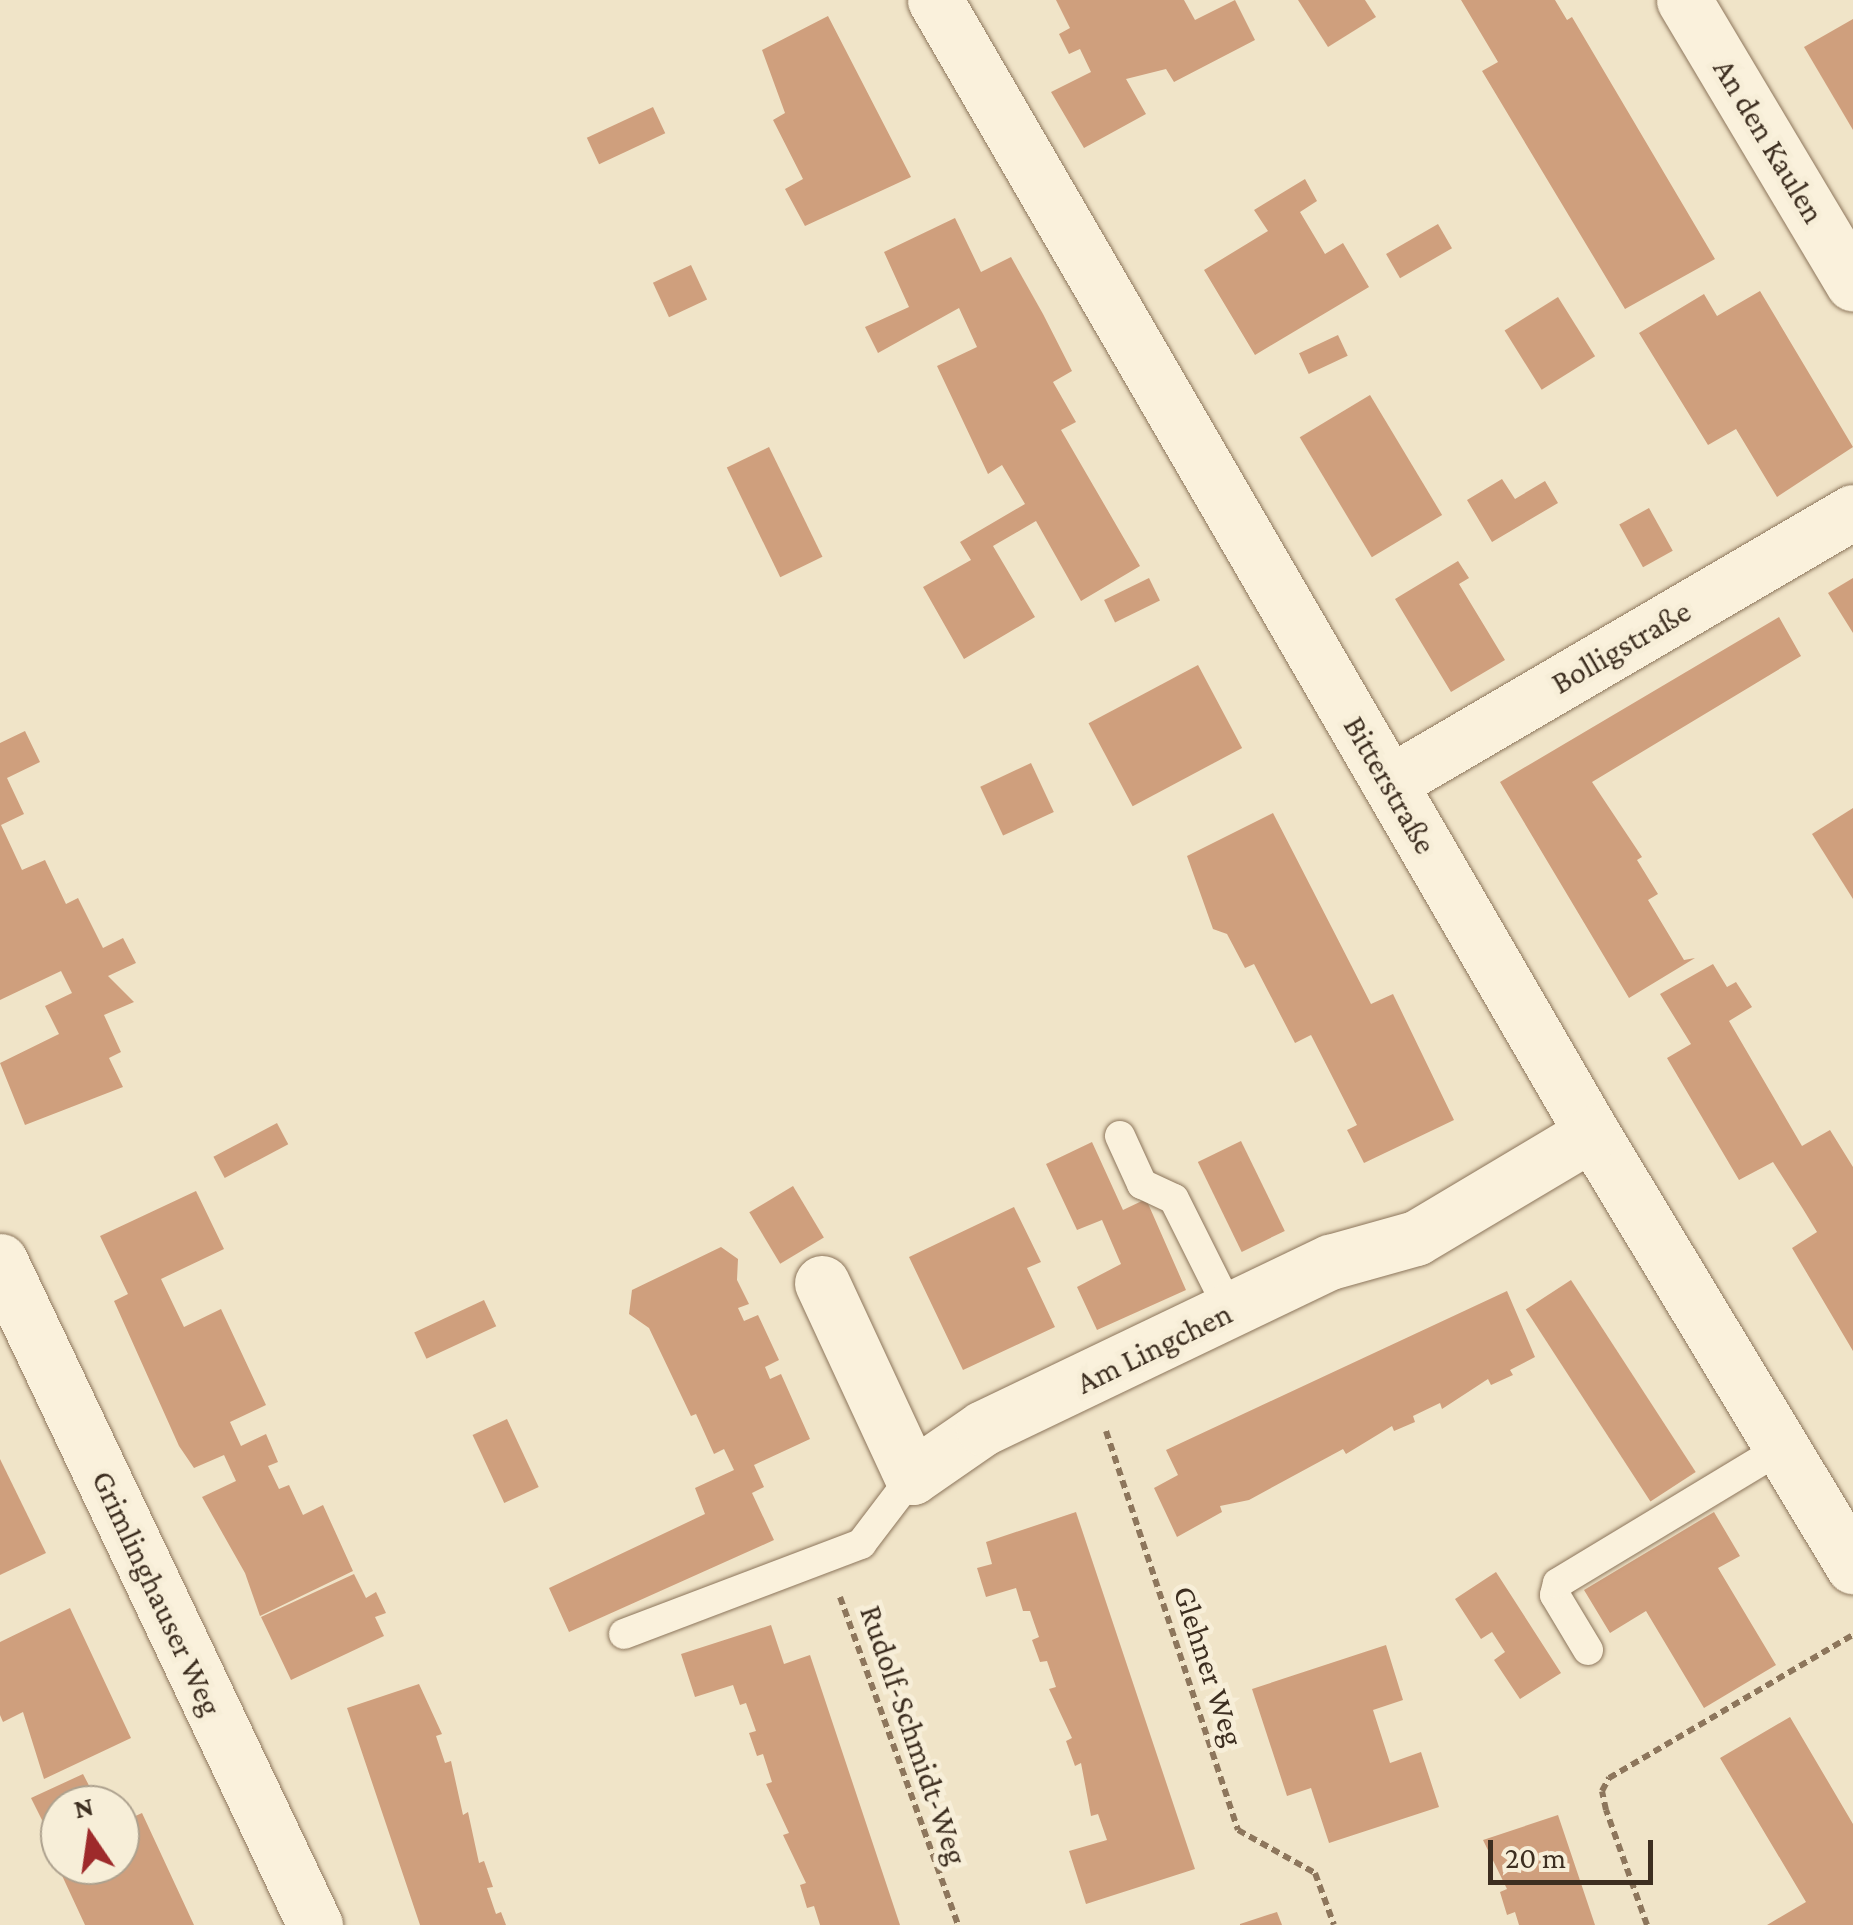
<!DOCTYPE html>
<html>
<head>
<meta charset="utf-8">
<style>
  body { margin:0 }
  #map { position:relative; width:1853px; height:1925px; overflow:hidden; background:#f0e4c8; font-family:"Crimson Pro",serif }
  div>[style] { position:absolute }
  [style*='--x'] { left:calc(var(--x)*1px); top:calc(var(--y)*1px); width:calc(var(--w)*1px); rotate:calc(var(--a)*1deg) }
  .building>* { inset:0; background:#cf9f7d; transform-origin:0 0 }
  .path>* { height:6px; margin-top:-3px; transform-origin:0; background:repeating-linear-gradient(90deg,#8d765c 0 8px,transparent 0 13px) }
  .roads { filter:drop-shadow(0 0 2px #8d765c) drop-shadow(0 0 2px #8d765c) }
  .service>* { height:30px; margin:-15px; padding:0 15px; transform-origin:15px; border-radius:15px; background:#faf1dc }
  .minor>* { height:55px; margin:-27.5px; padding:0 27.5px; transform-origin:27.5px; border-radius:27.5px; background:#faf1dc }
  span { translate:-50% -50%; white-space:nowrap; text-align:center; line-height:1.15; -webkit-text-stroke:10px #f7eed8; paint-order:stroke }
  .street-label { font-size:32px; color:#3d2e20 }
  .north { position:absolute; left:40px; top:1785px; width:100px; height:100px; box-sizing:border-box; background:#f7eed8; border:2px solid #ada18e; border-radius:50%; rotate:347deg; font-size:28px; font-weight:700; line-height:40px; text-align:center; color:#3d2e20 }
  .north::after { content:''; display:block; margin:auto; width:35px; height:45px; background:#9e2a2b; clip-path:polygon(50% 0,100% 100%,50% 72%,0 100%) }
  .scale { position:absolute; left:1488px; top:1840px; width:165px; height:45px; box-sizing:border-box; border:5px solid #3d2e20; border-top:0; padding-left:12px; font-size:30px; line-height:35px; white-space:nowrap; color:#3d2e20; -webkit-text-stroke:8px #f7eed8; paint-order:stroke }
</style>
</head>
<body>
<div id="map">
  <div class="building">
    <i style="clip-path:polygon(1056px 0,1184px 0,1195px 20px,1235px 0,1255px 40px,1174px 82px,1166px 69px,1126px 79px,1146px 114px,1084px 148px,1051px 92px,1091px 72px,1080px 49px,1069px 54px,1059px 34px,1070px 28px)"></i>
    <i style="clip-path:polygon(1298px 0,1365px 0,1376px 17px,1328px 47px)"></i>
    <i style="clip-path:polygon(1461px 0,1555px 0,1567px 20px,1572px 17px,1715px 259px,1625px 309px,1482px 71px,1498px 62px)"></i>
    <i style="clip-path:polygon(828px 16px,911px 177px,805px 226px,785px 189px,803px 179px,773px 120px,785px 113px,762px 50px)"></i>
    <i style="clip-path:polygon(1853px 19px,1853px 130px,1804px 47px)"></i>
    <i style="left:653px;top:107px;width:29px;height:73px;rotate:65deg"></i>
    <i style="clip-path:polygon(1305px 179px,1317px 201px,1300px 212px,1325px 254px,1343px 243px,1369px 287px,1255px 355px,1204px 270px,1268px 231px,1254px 210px)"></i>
    <i style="clip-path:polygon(955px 218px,981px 272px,1011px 257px,1043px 314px,1072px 371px,1053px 382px,1076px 422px,1061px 430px,1140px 566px,1081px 601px,1036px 521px,993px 546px,1035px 617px,964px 659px,923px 587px,971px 560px,960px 542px,1025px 504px,1002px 465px,988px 474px,937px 366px,977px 347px,959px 308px,878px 353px,865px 327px,909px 307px,884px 252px)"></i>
    <i style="left:1438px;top:224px;width:28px;height:60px;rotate:60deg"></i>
    <i style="left:691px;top:265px;width:38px;height:42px;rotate:65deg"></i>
    <i style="clip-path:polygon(1760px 291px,1853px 447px,1777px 497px,1736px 429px,1708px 445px,1639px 333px,1704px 294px,1717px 316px)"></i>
    <i style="left:1558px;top:297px;width:70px;height:63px;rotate:58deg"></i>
    <i style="left:1338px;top:335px;width:23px;height:43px;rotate:65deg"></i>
    <i style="left:1370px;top:395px;width:140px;height:82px;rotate:59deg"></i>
    <i style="left:769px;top:447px;width:122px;height:47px;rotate:64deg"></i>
    <i style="clip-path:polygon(1502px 479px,1515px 499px,1545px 481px,1558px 503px,1492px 542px,1467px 500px)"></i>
    <i style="left:1649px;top:508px;width:49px;height:34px;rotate:61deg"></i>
    <i style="clip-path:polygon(1458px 561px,1469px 578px,1459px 584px,1505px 660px,1451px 692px,1395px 599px)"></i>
    <i style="left:1149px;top:578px;width:25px;height:50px;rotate:64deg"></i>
    <i style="clip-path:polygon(1853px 578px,1853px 633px,1828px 593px)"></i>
    <i style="clip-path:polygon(1779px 617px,1801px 656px,1592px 782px,1642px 857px,1637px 860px,1658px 894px,1648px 900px,1684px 960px,1695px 958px,1629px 998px,1500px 782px)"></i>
    <i style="left:1198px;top:665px;width:94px;height:124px;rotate:62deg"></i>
    <i style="clip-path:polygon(25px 731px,40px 762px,7px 778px,24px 814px,1px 825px,22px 870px,45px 860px,66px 904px,78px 898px,103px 948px,123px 938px,136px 963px,108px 976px,134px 1002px,104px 1015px,121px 1052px,109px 1058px,123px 1087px,25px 1125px,0 1063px,59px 1034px,45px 1006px,72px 993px,61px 971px,0 1000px,0 743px)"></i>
    <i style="left:1031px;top:763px;width:54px;height:56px;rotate:65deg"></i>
    <i style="clip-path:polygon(1853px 808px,1853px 899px,1812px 834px)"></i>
    <i style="clip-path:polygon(1273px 813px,1371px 1004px,1393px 994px,1454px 1120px,1364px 1163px,1347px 1130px,1357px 1125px,1311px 1035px,1295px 1043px,1254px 964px,1245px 968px,1227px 934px,1213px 929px,1187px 856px)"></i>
    <i style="clip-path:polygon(1713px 964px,1727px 987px,1736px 982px,1752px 1007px,1729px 1021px,1802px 1146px,1830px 1130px,1853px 1167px,1853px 1351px,1792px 1248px,1817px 1232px,1803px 1209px,1773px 1162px,1739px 1180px,1667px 1058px,1691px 1044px,1660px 994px)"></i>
    <i style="left:277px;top:1123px;width:24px;height:72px;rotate:62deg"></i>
    <i style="left:1241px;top:1141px;width:100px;height:48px;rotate:64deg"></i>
    <i style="clip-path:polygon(1092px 1142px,1123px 1210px,1146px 1199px,1186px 1290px,1097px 1330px,1077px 1287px,1121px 1264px,1102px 1220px,1077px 1230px,1046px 1164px)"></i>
    <i style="left:793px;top:1186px;width:60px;height:51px;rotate:59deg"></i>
    <i style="clip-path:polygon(196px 1191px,224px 1249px,161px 1279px,184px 1327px,221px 1309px,266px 1405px,230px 1422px,241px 1446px,266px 1434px,278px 1462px,268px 1466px,279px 1489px,289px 1485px,303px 1515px,323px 1505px,353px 1571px,260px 1616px,245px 1573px,202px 1497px,236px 1481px,224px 1455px,194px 1468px,179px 1446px,114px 1301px,128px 1294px,100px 1236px)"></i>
    <i style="clip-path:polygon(1014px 1207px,1041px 1262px,1027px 1268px,1055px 1327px,963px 1370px,909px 1257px)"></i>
    <i style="clip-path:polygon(721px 1247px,738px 1259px,737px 1280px,749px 1304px,738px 1308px,744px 1321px,758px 1315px,779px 1360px,765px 1367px,770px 1379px,781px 1374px,810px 1439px,754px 1465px,764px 1487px,752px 1493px,774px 1540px,569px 1632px,549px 1588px,705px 1514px,695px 1488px,734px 1470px,724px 1449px,714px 1454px,696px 1414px,691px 1416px,649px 1328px,629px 1314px,632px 1290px)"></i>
    <i style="left:1571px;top:1280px;width:229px;height:54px;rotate:57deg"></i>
    <i style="clip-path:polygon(1507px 1291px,1535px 1357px,1510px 1370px,1513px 1375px,1491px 1385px,1488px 1379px,1442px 1409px,1440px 1403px,1413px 1416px,1415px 1422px,1394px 1431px,1392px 1426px,1346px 1454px,1343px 1449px,1249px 1500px,1220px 1506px,1222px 1512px,1177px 1537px,1154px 1488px,1178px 1475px,1166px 1450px)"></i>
    <i style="left:484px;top:1300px;width:29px;height:77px;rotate:65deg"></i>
    <i style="left:507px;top:1419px;width:75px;height:38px;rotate:65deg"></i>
    <i style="clip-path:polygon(0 1459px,46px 1553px,0 1575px)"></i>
    <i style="clip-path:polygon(1076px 1512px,1195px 1869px,1086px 1904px,1069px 1851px,1107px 1840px,1098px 1814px,1091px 1816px,1081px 1763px,1075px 1766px,1066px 1741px,1072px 1738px,1049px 1689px,1056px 1687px,1047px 1661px,1040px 1662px,1032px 1640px,1039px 1637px,1030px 1611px,1023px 1611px,1016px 1588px,986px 1597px,977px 1568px,992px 1564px,986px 1542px)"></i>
    <i style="clip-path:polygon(1714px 1512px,1740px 1556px,1718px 1568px,1776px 1665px,1704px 1708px,1646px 1611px,1610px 1633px,1584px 1590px)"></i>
    <i style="clip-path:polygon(1496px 1572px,1561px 1673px,1520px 1699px,1494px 1660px,1505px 1652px,1492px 1632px,1481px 1639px,1455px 1599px)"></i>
    <i style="clip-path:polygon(354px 1574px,366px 1598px,376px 1592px,386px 1613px,375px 1617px,384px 1636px,291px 1680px,261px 1617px)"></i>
    <i style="clip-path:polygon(70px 1608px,131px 1738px,44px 1779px,23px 1712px,3px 1722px,0 1715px,0 1642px)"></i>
    <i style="clip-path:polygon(771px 1625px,784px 1664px,810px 1655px,900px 1925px,820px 1925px,814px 1906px,807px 1908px,800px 1885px,806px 1883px,783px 1835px,789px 1833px,766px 1784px,772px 1782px,763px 1754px,757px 1756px,749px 1733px,756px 1731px,746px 1703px,740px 1705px,733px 1685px,695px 1697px,681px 1654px)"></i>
    <i style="clip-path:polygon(1386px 1645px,1403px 1700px,1373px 1710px,1390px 1763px,1421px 1752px,1439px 1807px,1329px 1843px,1311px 1788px,1287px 1796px,1252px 1689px)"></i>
    <i style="clip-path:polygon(419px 1684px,442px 1734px,436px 1736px,445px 1763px,451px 1761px,463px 1815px,468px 1812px,479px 1863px,484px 1861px,493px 1887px,487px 1888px,496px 1914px,501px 1912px,506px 1925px,420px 1925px,347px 1708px)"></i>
    <i style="clip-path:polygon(1790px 1717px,1853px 1824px,1853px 1925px,1767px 1925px,1806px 1902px,1720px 1758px)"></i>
    <i style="clip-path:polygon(83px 1774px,95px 1797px,60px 1805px,60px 1814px,43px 1822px,31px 1798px)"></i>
    <i style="clip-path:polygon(142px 1813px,194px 1925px,85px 1925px,52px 1854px,60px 1851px,60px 1865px,120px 1865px,120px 1823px)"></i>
    <i style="clip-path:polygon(1558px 1815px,1595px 1925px,1519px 1925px,1515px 1912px,1507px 1915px,1500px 1892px,1507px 1889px,1483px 1840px)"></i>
    <i style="clip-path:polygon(1277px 1912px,1282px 1925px,1240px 1925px,1240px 1924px)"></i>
  </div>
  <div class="path">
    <i style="--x:1106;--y:1431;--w:420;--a:71.7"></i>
    <i style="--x:1238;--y:1830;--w:88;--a:29.2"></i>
    <i style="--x:1315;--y:1873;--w:55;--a:69.9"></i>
    <i style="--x:840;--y:1597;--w:349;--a:70.2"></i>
    <i style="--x:1647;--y:1925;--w:122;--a:-109.6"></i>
    <i style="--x:1606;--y:1810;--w:19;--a:-102"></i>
    <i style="--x:1602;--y:1791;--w:15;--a:-62"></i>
    <i style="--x:1609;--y:1778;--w:283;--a:-30.4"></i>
  </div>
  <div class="roads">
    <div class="service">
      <i style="--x:1120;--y:1136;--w:53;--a:65.4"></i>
      <i style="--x:1142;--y:1184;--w:35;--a:25"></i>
      <i style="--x:1174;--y:1199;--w:125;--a:63.4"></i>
      <i style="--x:624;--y:1634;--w:254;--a:-20.8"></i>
      <i style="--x:861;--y:1544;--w:84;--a:-52.7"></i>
      <i style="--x:1588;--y:1650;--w:64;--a:-121"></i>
      <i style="--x:1555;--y:1595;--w:12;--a:-76"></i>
      <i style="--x:1558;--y:1583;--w:262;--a:-31.1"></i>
    </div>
    <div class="minor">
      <i style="--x:935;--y:0;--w:1310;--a:59.89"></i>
      <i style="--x:1592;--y:1133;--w:506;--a:58.92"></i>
      <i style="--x:1684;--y:0;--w:330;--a:59.2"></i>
      <i style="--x:1389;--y:783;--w:537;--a:-30.29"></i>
      <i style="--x:0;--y:1261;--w:735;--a:64.62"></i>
      <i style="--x:822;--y:1283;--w:214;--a:65.1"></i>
      <i style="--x:912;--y:1477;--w:86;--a:-34.6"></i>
      <i style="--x:983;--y:1428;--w:385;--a:-25.6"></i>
      <i style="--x:1330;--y:1262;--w:89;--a:-15.6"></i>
      <i style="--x:1416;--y:1238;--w:205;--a:-30.8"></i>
    </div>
  </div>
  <div class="street-label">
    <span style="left:1769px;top:141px;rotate:59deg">An den Kaulen</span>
    <span style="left:1621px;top:647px;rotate:-30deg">Bolligstraße</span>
    <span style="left:1390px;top:785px;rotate:60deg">Bitterstraße</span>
    <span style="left:1154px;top:1348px;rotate:-26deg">Am Lingchen</span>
    <span style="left:157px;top:1593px;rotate:65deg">Grimlinghauser Weg</span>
    <span style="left:1209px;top:1666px;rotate:72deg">Glehner Weg</span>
    <span style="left:914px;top:1735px;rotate:71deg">Rudolf-Schmidt-Weg</span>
  </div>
  <div class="north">N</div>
  <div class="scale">20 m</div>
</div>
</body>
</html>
